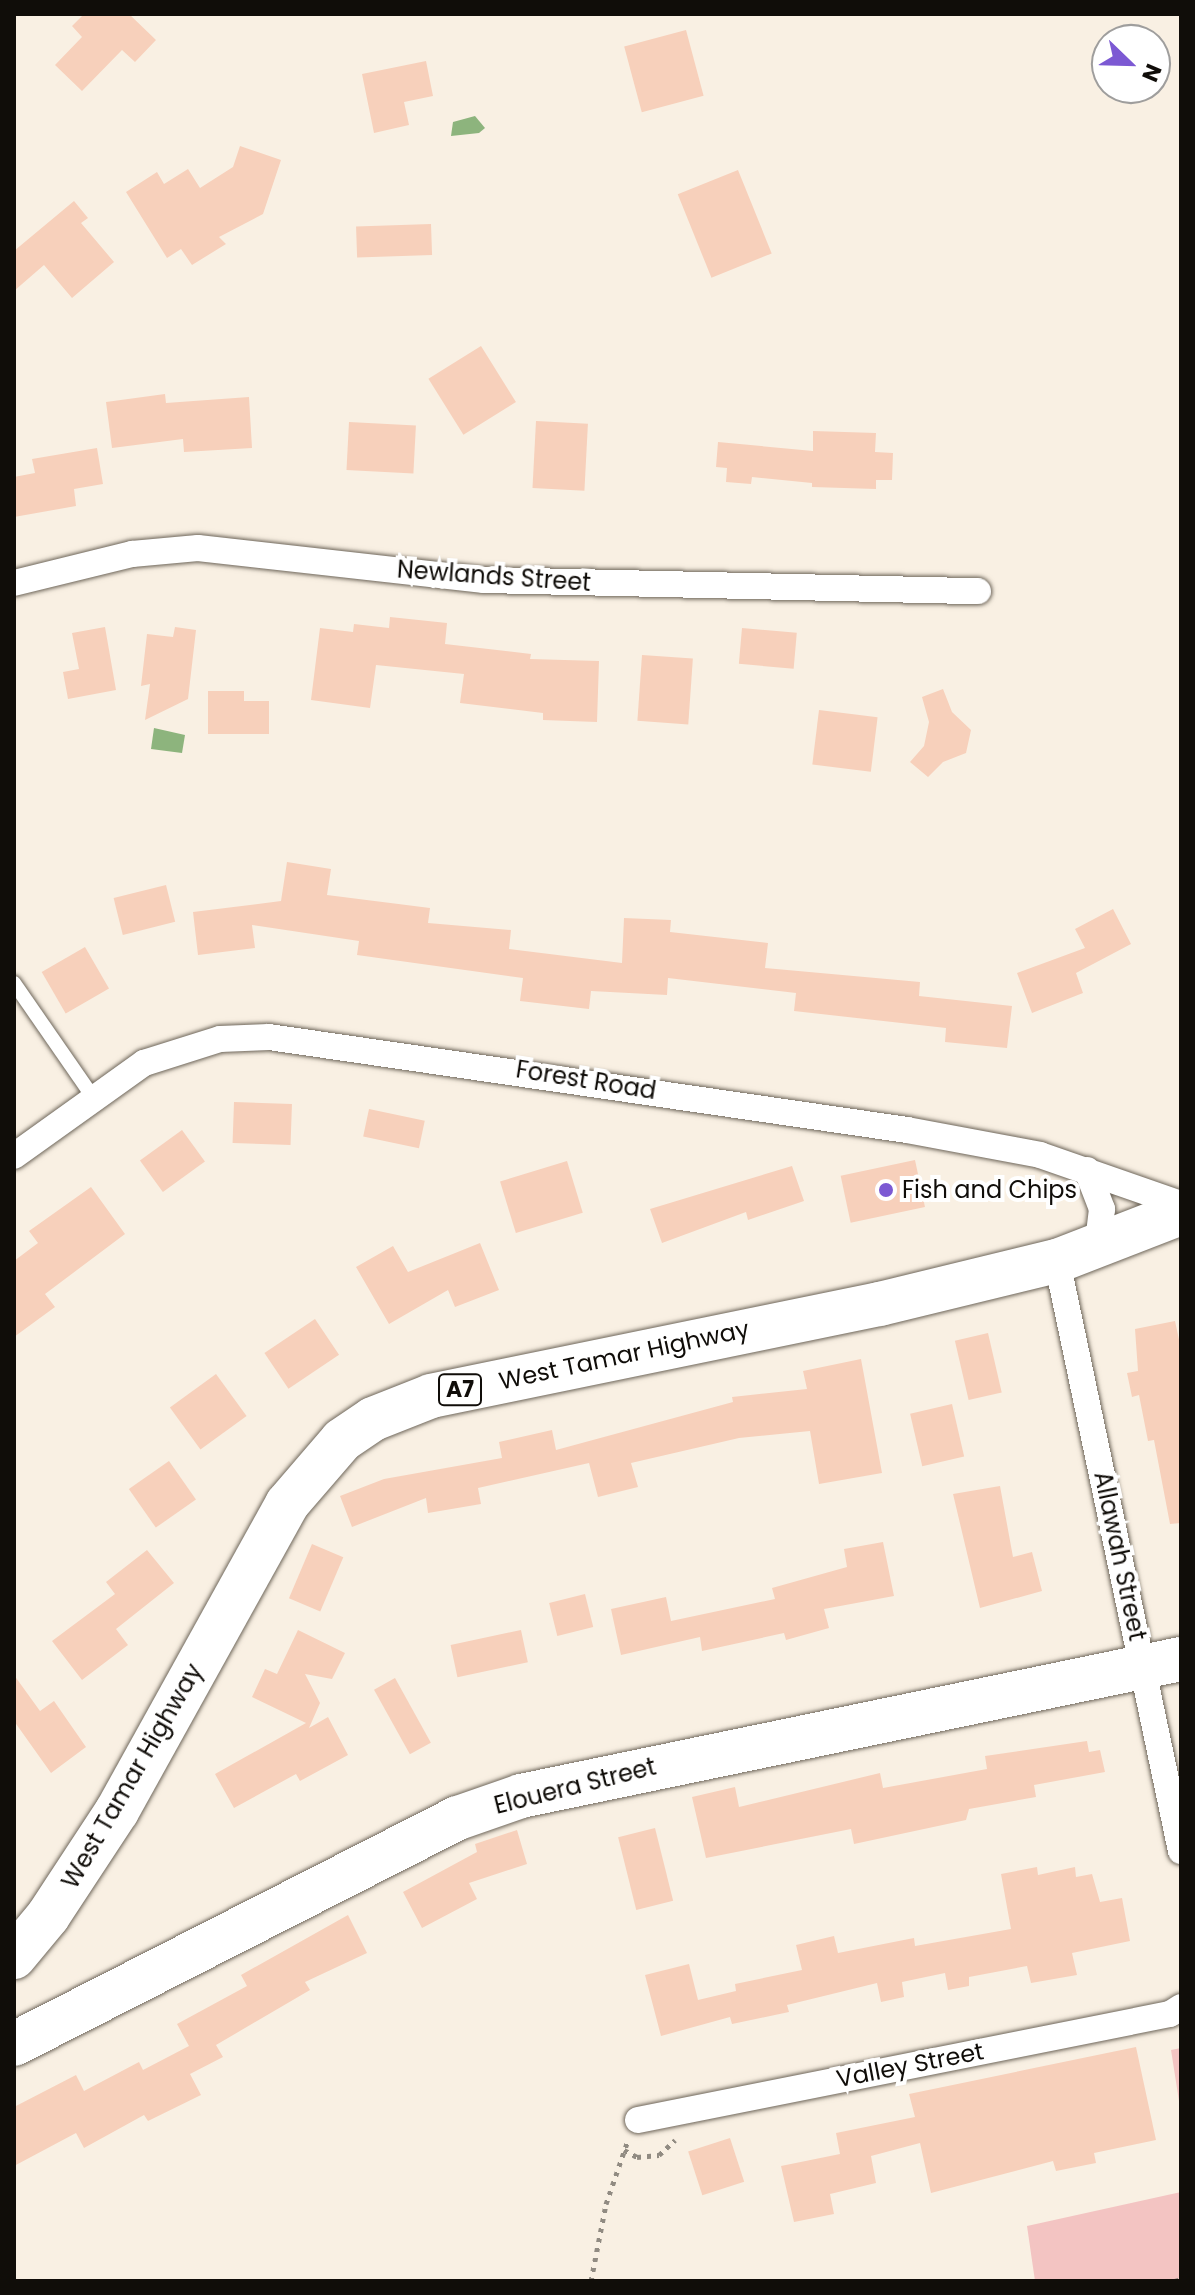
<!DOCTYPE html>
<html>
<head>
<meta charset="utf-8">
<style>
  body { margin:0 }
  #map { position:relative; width:1195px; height:2295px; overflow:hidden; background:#f9f0e3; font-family:Poppins,sans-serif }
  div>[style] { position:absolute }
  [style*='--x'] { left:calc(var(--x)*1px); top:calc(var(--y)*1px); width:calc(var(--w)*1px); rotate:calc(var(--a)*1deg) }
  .green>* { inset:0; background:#f3c4c2 }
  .water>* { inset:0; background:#8db47d }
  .building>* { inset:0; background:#f7d0bb; transform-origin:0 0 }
  .path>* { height:5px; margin-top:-2.5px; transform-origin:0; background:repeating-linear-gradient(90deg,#918b82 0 4px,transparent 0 10px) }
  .roads { filter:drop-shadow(0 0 2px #6e665a) drop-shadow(0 0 2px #6e665a) }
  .service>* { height:14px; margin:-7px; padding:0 7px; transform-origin:7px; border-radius:7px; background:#fff }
  .minor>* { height:26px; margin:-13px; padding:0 13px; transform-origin:13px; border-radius:13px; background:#fff }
  .trunk>* { height:44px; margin:-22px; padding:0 22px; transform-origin:22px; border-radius:22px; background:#fff }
  .dots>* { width:22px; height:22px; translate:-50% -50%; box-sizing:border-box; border:4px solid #fff; border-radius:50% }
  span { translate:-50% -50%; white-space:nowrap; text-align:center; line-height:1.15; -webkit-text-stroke:8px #fff; paint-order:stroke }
  .shield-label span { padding:2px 6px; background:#fff; border:2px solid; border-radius:6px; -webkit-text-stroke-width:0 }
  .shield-label { font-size:22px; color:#100d09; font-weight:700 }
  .street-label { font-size:24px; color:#100d09 }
  .poi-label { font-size:24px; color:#100d09 }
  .left { translate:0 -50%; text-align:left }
  .frame { position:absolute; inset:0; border:16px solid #100d09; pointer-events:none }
  .north { position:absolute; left:1091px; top:24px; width:80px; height:80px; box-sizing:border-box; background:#fff; border:2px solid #9f9e9d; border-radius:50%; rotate:113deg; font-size:22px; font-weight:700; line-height:32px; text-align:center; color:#100d09 }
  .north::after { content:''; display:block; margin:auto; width:28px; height:36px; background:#7c59d3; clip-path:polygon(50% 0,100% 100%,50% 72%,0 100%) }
</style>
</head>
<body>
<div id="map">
  <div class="green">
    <i style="clip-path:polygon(1181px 2048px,1181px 2114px,1171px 2050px)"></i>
    <i style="clip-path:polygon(1181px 2192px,1181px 2281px,1035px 2281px,1027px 2226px)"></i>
  </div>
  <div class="water">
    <i style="clip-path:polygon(475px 116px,485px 128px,479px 133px,451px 136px,453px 122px)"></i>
    <i style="clip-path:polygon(154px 728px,185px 735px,182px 753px,151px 749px)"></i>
  </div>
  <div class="building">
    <i style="clip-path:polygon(84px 14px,129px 14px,156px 40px,135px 62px,122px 50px,82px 91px,55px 65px,82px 37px,72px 26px)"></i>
    <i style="left:686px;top:30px;width:68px;height:64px;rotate:75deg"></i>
    <i style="clip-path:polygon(426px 61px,433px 96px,404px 102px,409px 125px,374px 133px,362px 74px)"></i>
    <i style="clip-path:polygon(240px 146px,281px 160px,263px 214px,219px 237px,226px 244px,192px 265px,181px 249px,167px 258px,126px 192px,157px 172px,164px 184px,188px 169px,200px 188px,233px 167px)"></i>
    <i style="left:738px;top:170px;width:90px;height:65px;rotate:68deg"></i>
    <i style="clip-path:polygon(74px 201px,88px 218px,81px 223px,114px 262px,72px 298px,44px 265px,14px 291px,14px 251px)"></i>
    <i style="left:431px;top:224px;width:31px;height:75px;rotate:88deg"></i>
    <i style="left:481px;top:346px;width:66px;height:62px;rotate:58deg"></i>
    <i style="clip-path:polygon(165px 394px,166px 403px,249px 397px,252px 448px,184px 452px,183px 439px,112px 448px,106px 402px)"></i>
    <i style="left:536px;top:421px;width:52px;height:67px;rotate:3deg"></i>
    <i style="left:349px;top:422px;width:67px;height:48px;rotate:3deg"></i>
    <i style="clip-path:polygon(813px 431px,876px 433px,875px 452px,893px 453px,892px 480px,876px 480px,876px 489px,812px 487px,812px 483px,752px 477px,751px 484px,726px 482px,727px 468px,716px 467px,718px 442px,813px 451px)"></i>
    <i style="clip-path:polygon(97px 448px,103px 484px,74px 489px,76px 506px,14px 517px,14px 477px,35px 473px,32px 459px)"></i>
    <i style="clip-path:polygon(390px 617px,447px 623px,445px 644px,531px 654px,530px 659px,599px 661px,597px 722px,543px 720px,543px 713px,460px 703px,464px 674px,376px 665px,370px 708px,311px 700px,320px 628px,353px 632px,354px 624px,389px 628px)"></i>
    <i style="clip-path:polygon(105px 627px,116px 690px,68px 699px,63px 672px,79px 669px,72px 633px)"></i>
    <i style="clip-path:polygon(175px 627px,196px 630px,188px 699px,145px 720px,150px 684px,141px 686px,147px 634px,173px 637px)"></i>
    <i style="left:742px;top:628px;width:55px;height:36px;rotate:5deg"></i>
    <i style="left:642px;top:655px;width:51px;height:66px;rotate:4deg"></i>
    <i style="clip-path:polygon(943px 689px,952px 712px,971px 730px,966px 753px,943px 762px,928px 777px,910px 762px,924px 746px,929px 722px,922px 697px)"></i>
    <i style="clip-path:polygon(208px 691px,244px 691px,244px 701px,269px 701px,269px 734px,208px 734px)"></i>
    <i style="left:819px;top:710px;width:59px;height:55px;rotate:7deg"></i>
    <i style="clip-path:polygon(287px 862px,331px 869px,327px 895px,430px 908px,428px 923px,511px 930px,509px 949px,622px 963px,624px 918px,671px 920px,670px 932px,768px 943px,765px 968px,920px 982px,919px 996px,1012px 1006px,1007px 1048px,945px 1042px,946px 1028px,794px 1011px,796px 993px,668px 978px,667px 995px,591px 991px,589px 1009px,520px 1001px,523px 978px,357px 955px,359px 941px,252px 925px,255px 948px,198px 955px,193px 912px,281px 901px)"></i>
    <i style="left:166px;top:885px;width:38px;height:54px;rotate:76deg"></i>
    <i style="clip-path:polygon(1113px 909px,1131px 944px,1076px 973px,1083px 993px,1032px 1013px,1017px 973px,1085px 948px,1075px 929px)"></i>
    <i style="left:85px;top:947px;width:48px;height:50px;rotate:60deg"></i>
    <i style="left:234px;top:1102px;width:58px;height:41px;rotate:2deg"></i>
    <i style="left:369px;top:1109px;width:57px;height:28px;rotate:12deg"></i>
    <i style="left:182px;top:1130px;width:39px;height:52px;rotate:54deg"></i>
    <i style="left:915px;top:1160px;width:48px;height:76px;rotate:78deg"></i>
    <i style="left:567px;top:1161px;width:54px;height:70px;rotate:73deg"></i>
    <i style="clip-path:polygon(792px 1166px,804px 1201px,748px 1220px,746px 1212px,662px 1243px,650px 1209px)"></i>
    <i style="clip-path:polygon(91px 1187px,125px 1234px,45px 1294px,55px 1307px,14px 1337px,14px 1261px,38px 1243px,29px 1231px)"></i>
    <i style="clip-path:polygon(480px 1243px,499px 1290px,455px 1307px,448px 1290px,389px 1324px,356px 1267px,393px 1246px,408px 1272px)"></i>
    <i style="left:315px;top:1319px;width:43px;height:61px;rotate:56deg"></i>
    <i style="clip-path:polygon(1175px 1321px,1181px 1349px,1181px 1523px,1170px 1524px,1154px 1440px,1148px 1441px,1139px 1395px,1132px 1397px,1127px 1373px,1138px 1371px,1135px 1329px)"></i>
    <i style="left:988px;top:1333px;width:61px;height:34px;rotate:77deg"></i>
    <i style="clip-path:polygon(861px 1359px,882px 1473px,819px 1484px,810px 1431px,739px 1438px,631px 1463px,638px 1487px,598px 1497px,589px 1463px,478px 1488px,481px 1504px,428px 1513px,426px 1498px,352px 1527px,340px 1496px,384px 1479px,502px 1458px,499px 1442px,552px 1430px,556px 1450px,733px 1402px,732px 1397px,807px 1389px,803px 1371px)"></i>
    <i style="left:216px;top:1374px;width:52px;height:57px;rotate:54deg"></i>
    <i style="left:952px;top:1404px;width:54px;height:43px;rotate:77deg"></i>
    <i style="left:169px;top:1461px;width:47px;height:49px;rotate:55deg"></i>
    <i style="clip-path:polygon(1000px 1486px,1013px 1557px,1032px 1552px,1042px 1591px,980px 1608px,953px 1494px)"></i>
    <i style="clip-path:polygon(883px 1542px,894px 1596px,824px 1609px,829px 1628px,786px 1640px,784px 1633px,702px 1651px,700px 1637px,621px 1655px,611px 1609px,666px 1597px,671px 1621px,775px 1599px,772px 1588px,847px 1567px,844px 1549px)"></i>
    <i style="left:312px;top:1544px;width:34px;height:59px;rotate:23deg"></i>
    <i style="clip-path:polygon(147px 1550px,174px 1583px,116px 1629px,128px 1645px,82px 1680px,52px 1641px,115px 1594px,106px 1582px)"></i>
    <i style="left:585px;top:1594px;width:34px;height:37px;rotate:76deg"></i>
    <i style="clip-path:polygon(298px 1630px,345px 1653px,332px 1679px,305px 1674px,320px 1703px,309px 1728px,328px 1717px,348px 1755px,300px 1781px,296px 1774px,234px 1808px,215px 1774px,306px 1723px,252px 1697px,265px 1669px,277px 1674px)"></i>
    <i style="left:521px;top:1630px;width:33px;height:72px;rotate:78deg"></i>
    <i style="clip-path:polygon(14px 1675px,40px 1711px,54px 1701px,86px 1747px,51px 1773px,14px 1721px)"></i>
    <i style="left:395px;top:1678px;width:74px;height:24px;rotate:61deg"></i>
    <i style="clip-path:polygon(1087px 1741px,1089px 1752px,1100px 1750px,1105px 1772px,1034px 1785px,1036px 1797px,969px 1809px,966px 1820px,854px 1844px,851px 1829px,706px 1858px,692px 1797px,735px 1787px,739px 1807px,880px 1773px,883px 1788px,987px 1769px,985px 1756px)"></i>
    <i style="left:655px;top:1828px;width:75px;height:38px;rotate:76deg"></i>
    <i style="clip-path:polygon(517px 1830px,527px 1864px,469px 1883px,477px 1899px,422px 1928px,403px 1892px,477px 1852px,475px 1844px)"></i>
    <i style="clip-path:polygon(1037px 1867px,1038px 1875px,1075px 1867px,1076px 1877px,1092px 1874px,1100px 1902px,1122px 1898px,1130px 1941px,1072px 1953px,1077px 1975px,1031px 1983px,1027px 1966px,969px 1977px,969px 1986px,948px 1990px,945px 1973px,902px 1982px,904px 1997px,881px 2002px,877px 1983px,787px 2005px,789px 2012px,732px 2024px,730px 2017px,661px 2036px,645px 1975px,689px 1964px,698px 2000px,736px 1991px,735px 1984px,802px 1970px,796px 1945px,834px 1936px,838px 1953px,914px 1938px,915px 1946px,1011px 1929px,1001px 1874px)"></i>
    <i style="clip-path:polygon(348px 1915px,367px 1953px,305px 1982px,310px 1990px,216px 2045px,223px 2057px,190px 2074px,201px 2095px,148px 2121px,144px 2115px,84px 2148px,76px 2133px,14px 2166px,14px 2107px,76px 2075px,84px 2091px,139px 2062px,143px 2070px,189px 2046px,177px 2024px,247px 1986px,241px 1975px)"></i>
    <i style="clip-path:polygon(1136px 2047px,1156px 2140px,1094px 2153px,1096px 2163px,1056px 2171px,1053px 2161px,931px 2193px,920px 2143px,871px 2156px,876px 2183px,830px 2194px,834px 2214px,794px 2222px,781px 2166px,840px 2154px,836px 2133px,915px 2117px,909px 2094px)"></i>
    <i style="left:730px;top:2138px;width:46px;height:44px;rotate:72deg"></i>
  </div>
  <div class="path">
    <i style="--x:624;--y:2150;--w:15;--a:28"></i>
    <i style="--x:637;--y:2157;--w:22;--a:-5"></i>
    <i style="--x:659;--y:2155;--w:22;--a:-43"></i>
    <i style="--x:591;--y:2281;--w:78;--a:-79"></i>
    <i style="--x:606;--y:2204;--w:65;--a:-71"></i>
    <i style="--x:1175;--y:2281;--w:6;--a:-18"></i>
  </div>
  <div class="roads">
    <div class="service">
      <i style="--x:14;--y:983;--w:139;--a:55.3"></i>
    </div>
    <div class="minor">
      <i style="--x:14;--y:583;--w:122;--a:-13.8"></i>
      <i style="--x:132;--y:554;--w:66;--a:-5.2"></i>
      <i style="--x:198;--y:548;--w:288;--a:6.4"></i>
      <i style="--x:484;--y:580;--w:494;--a:1.3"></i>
      <i style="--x:14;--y:1156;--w:160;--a:-35.6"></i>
      <i style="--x:144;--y:1063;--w:80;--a:-17.5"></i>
      <i style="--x:220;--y:1039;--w:49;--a:-2.3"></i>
      <i style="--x:269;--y:1037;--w:645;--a:8.29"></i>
      <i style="--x:907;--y:1130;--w:135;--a:10.6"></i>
      <i style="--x:1040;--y:1155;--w:149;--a:19.2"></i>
      <i style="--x:1087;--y:1170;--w:42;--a:69"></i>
      <i style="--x:1102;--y:1209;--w:35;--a:97"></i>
      <i style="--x:1057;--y:1261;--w:603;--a:78.13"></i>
      <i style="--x:638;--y:2120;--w:542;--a:-11.27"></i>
      <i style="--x:1170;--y:2014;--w:13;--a:-32"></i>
    </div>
    <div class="trunk">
      <i style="--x:14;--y:1957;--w:53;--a:-50.3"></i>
      <i style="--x:48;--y:1916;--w:126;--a:-56.7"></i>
      <i style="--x:117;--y:1811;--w:351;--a:-61"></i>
      <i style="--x:287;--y:1504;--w:84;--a:-49.3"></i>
      <i style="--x:342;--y:1440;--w:37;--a:-34"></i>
      <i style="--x:373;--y:1419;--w:62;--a:-21.6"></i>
      <i style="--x:431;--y:1396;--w:458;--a:-11.6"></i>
      <i style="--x:880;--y:1304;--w:182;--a:-13.7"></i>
      <i style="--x:1057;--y:1261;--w:133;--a:-21.2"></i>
      <i style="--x:14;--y:2044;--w:498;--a:-27"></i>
      <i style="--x:458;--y:1818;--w:67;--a:-19.2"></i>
      <i style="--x:521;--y:1796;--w:674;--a:-11.73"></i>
    </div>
  </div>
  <div class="dots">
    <i style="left:886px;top:1190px;background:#7c59d3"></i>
  </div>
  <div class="shield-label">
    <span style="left:460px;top:1390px">A7</span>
  </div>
  <div class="street-label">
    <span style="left:494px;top:576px;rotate:4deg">Newlands Street</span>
    <span style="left:586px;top:1080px;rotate:9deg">Forest Road</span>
    <span style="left:624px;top:1355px;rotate:-12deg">West Tamar Highway</span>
    <span style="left:1120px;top:1556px;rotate:78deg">Allawah Street</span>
    <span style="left:132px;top:1776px;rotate:-60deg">West Tamar Highway</span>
    <span style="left:575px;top:1786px;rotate:-14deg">Elouera Street</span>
    <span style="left:910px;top:2065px;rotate:-11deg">Valley Street</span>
  </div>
  <div class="poi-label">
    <span class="left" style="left:902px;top:1190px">Fish and Chips</span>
  </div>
  <div class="frame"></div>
  <div class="north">N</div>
</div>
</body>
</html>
